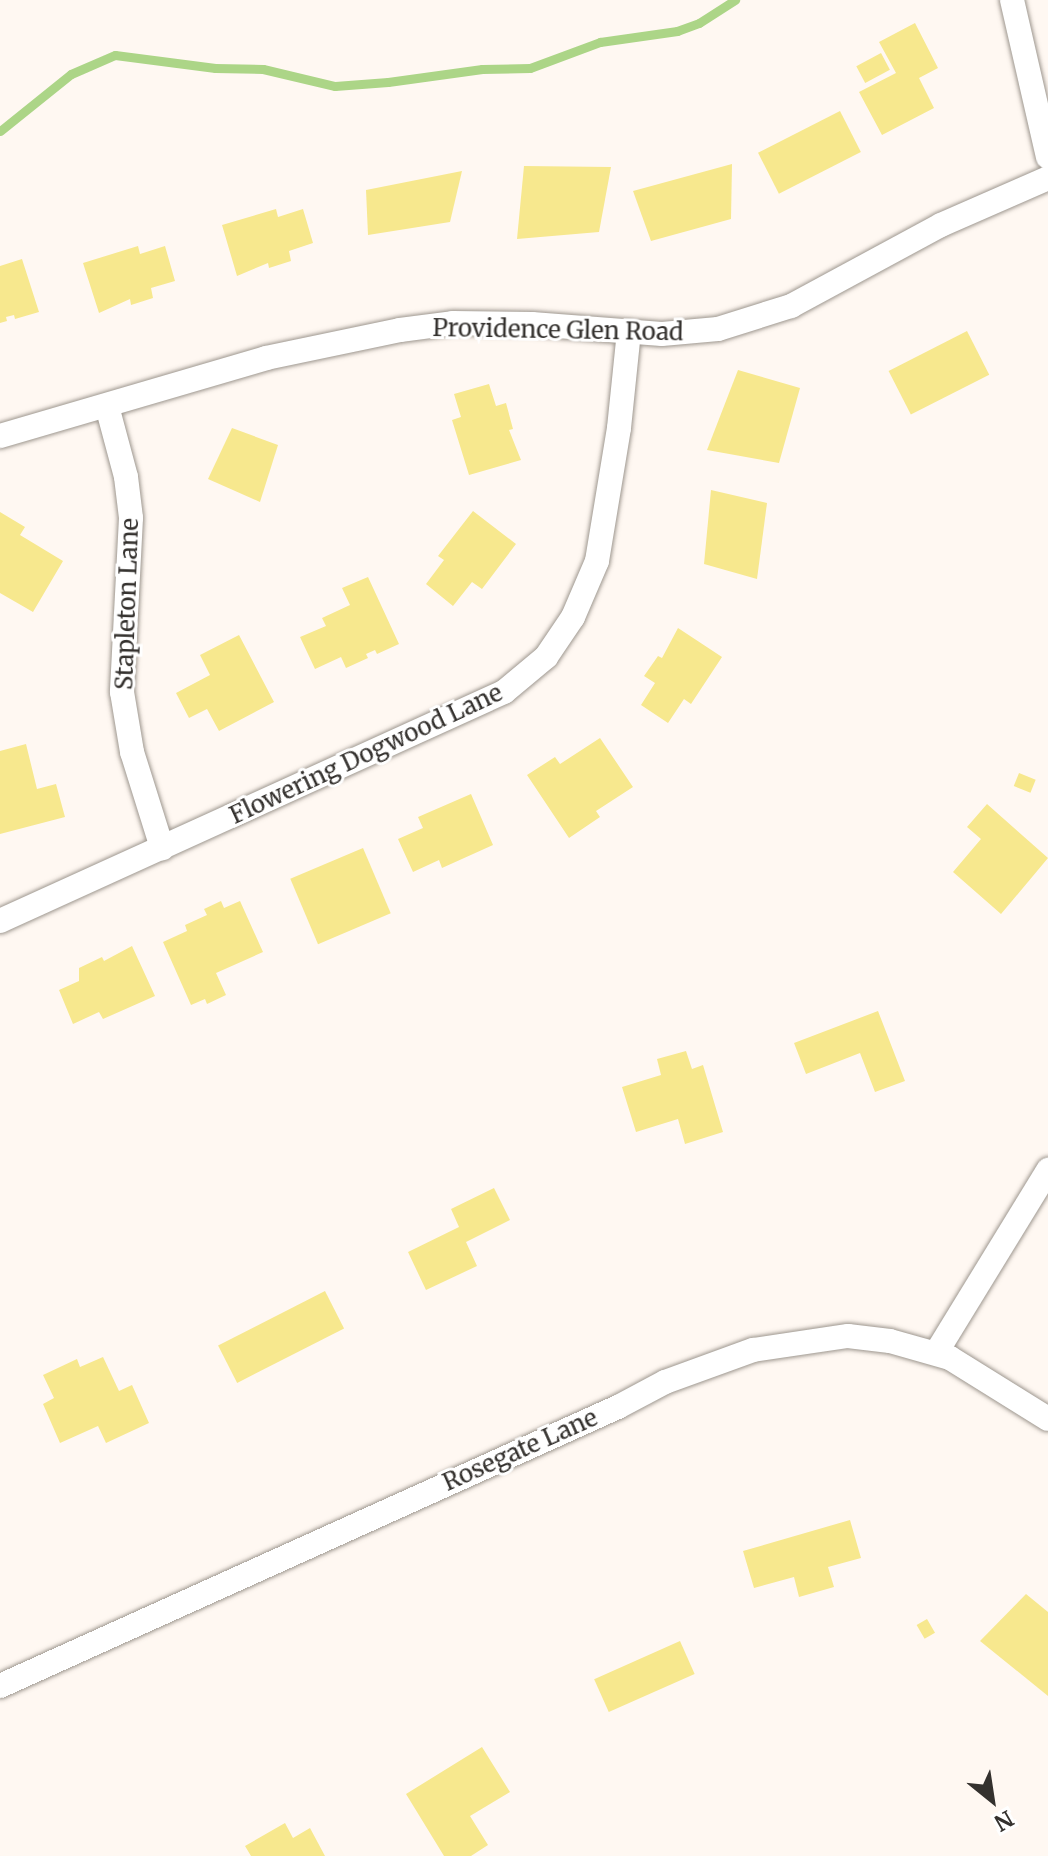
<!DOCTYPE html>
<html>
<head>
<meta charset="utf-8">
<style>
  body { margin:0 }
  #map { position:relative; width:1048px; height:1856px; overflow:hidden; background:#fff8f2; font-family:Merriweather,serif }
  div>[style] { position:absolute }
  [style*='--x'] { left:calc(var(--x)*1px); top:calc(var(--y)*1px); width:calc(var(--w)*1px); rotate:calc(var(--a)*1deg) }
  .stream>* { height:9px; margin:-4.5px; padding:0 4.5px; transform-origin:4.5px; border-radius:4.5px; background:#acd587 }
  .building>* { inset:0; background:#f7e88e; transform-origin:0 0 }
  .roads { filter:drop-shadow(0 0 2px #9e978f) drop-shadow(0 0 2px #9e978f) }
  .minor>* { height:24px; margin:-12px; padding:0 12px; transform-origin:12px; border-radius:12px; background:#fff }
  span { translate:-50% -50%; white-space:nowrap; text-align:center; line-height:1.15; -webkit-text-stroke:6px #fff; paint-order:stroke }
  .street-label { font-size:24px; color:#34312e }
  .north { position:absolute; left:952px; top:1760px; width:80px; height:80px; -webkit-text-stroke:6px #fff; paint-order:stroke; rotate:150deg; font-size:22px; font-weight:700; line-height:32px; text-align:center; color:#34312e }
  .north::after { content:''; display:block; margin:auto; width:28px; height:36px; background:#34312e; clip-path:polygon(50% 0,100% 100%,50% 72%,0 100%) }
</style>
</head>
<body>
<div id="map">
  <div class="stream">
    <i style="--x:0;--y:131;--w:91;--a:-38.8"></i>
    <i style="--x:71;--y:74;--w:48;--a:-23.4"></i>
    <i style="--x:115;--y:55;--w:101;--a:7.4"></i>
    <i style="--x:215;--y:68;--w:48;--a:1.2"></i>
    <i style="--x:263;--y:69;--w:74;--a:13.3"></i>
    <i style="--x:335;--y:86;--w:53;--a:-4.3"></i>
    <i style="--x:388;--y:82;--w:95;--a:-7.9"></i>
    <i style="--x:482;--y:69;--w:48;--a:-1.2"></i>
    <i style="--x:530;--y:68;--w:75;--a:-20.4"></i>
    <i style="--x:600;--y:42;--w:78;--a:-8.1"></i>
    <i style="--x:677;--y:31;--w:23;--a:-20"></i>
    <i style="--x:699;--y:23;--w:43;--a:-32.6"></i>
  </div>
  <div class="building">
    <i style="clip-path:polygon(915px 23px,938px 68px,919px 78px,934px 108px,882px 135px,859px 92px,896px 73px,879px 42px)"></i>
    <i style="left:881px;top:53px;width:19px;height:28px;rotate:62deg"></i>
    <i style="left:840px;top:111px;width:46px;height:92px;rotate:63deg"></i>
    <i style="clip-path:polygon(732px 164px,731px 219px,651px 241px,633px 191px)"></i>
    <i style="clip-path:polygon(524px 166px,611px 167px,599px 232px,517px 239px)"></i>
    <i style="clip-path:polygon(462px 171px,450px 222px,368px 235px,366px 190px)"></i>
    <i style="clip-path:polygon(276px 209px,278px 217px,303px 209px,313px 243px,289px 251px,291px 261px,269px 268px,268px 263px,237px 276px,222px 225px)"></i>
    <i style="clip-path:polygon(138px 246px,140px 254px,165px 246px,175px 281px,151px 288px,153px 298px,131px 305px,130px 299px,99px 313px,83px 263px)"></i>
    <i style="clip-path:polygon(22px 259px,39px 312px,15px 319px,14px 315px,6px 317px,7px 321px,0 323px,0 266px)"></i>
    <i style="left:967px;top:331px;width:49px;height:88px;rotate:63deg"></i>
    <i style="clip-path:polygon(738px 370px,800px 388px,779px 463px,707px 450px)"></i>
    <i style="clip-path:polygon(489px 384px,496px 406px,506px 403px,513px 429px,509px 430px,521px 460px,469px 475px,452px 420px,461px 417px,454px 394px)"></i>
    <i style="clip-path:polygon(232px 428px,278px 445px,260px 502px,208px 479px)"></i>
    <i style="clip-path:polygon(711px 490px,767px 503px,757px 579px,704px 564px)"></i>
    <i style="clip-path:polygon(473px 511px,516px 544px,482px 589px,472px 582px,453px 606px,426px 584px,444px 560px,438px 556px)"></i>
    <i style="clip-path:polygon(0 512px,25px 527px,20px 535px,63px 561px,33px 612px,0 593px)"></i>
    <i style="clip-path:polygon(368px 577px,399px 644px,377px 654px,375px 650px,366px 654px,368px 658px,346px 668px,341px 657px,315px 669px,300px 637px,326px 626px,322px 618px,350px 605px,342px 588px)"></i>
    <i style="clip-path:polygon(678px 628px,722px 657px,691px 704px,684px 699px,668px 723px,641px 705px,655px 683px,644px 676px,658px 656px,662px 658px)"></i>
    <i style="clip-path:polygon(239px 635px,274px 702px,219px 731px,207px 709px,189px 718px,176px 693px,210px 675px,200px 655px)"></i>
    <i style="clip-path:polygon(600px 738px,633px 787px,596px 811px,600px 817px,569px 838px,527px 775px,555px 757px,560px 764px)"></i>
    <i style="clip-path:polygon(26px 744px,37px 789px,56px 784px,65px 817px,0 834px,0 751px)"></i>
    <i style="left:1019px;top:773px;width:18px;height:14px;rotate:22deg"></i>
    <i style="clip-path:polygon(471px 794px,493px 845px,442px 868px,439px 860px,413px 872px,398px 839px,423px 828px,418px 817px)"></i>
    <i style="clip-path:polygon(987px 804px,1048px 858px,1001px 914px,953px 872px,981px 839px,967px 827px)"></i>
    <i style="left:363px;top:848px;width:71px;height:79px;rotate:67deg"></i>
    <i style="clip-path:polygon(221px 901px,224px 908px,240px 901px,263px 952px,216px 973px,226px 995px,207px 1004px,205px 999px,191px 1005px,163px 942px,187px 931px,185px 925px,207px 915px,204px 909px)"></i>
    <i style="clip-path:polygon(132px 946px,155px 996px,103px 1019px,99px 1012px,73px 1024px,59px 990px,79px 981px,79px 968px,102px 957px,104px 961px)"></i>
    <i style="clip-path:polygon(878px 1011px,905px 1081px,875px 1092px,860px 1053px,806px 1074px,794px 1043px)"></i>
    <i style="clip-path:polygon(686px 1051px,692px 1069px,703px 1065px,723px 1132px,685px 1144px,678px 1119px,636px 1132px,622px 1087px,661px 1075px,657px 1059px)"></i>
    <i style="clip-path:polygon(494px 1188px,510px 1220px,466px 1242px,477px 1266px,426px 1290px,408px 1252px,459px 1227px,451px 1209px)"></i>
    <i style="left:325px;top:1291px;width:42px;height:120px;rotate:63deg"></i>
    <i style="clip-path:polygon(103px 1357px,119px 1391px,132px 1385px,149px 1423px,106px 1443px,98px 1426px,60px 1443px,43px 1404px,54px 1398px,43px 1375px,77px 1359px,80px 1367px)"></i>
    <i style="clip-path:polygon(850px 1520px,861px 1558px,828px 1567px,834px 1587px,799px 1597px,794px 1577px,754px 1588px,743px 1551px)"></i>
    <i style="clip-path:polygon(1026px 1594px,1048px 1612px,1048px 1696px,980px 1641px)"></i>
    <i style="left:927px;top:1619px;width:16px;height:12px;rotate:60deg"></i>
    <i style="left:680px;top:1641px;width:36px;height:94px;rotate:66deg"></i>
    <i style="clip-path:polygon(482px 1747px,510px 1792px,470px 1816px,488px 1845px,471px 1856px,444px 1856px,406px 1794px)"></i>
    <i style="clip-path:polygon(285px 1823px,293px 1838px,310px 1828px,325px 1856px,251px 1856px,245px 1846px)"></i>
  </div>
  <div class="roads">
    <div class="minor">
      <i style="--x:1012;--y:0;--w:161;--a:77.1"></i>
      <i style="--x:107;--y:406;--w:73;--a:75"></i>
      <i style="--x:126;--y:477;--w:41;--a:83"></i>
      <i style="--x:131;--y:518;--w:174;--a:93"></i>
      <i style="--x:122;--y:692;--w:61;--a:80.5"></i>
      <i style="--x:132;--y:752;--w:101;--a:72.6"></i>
      <i style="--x:0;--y:436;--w:277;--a:-16.3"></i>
      <i style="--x:266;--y:358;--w:137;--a:-11.8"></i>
      <i style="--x:400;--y:330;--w:53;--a:-7.5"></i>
      <i style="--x:453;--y:323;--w:79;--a:0.7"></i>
      <i style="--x:532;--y:324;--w:130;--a:4.4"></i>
      <i style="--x:662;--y:334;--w:56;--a:-5.1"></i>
      <i style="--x:718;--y:329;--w:77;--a:-17.5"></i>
      <i style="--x:791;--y:306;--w:170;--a:-28.4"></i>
      <i style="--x:941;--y:225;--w:117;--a:-23.7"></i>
      <i style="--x:0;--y:921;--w:554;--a:-24.44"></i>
      <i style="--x:504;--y:692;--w:55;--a:-39.8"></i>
      <i style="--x:546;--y:657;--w:48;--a:-56"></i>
      <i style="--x:573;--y:617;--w:61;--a:-66.8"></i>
      <i style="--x:597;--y:561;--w:135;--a:-80.6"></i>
      <i style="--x:619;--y:428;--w:97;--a:-84.1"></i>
      <i style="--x:936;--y:1353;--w:215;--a:-58.5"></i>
      <i style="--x:0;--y:1686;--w:678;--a:-24.3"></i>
      <i style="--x:618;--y:1407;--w:53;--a:-28"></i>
      <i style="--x:665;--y:1382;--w:94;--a:-20"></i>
      <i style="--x:753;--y:1350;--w:96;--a:-8.4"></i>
      <i style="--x:848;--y:1336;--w:42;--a:6.8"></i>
      <i style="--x:890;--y:1341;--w:62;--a:15.8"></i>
      <i style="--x:950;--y:1358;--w:115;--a:31.9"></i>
    </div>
  </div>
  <div class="street-label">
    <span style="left:558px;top:330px;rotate:1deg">Providence Glen Road</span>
    <span style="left:127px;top:604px;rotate:-88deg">Stapleton Lane</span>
    <span style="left:366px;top:754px;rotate:-25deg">Flowering Dogwood Lane</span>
    <span style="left:520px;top:1450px;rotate:-24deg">Rosegate Lane</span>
  </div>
  <div class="north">N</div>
</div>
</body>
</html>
